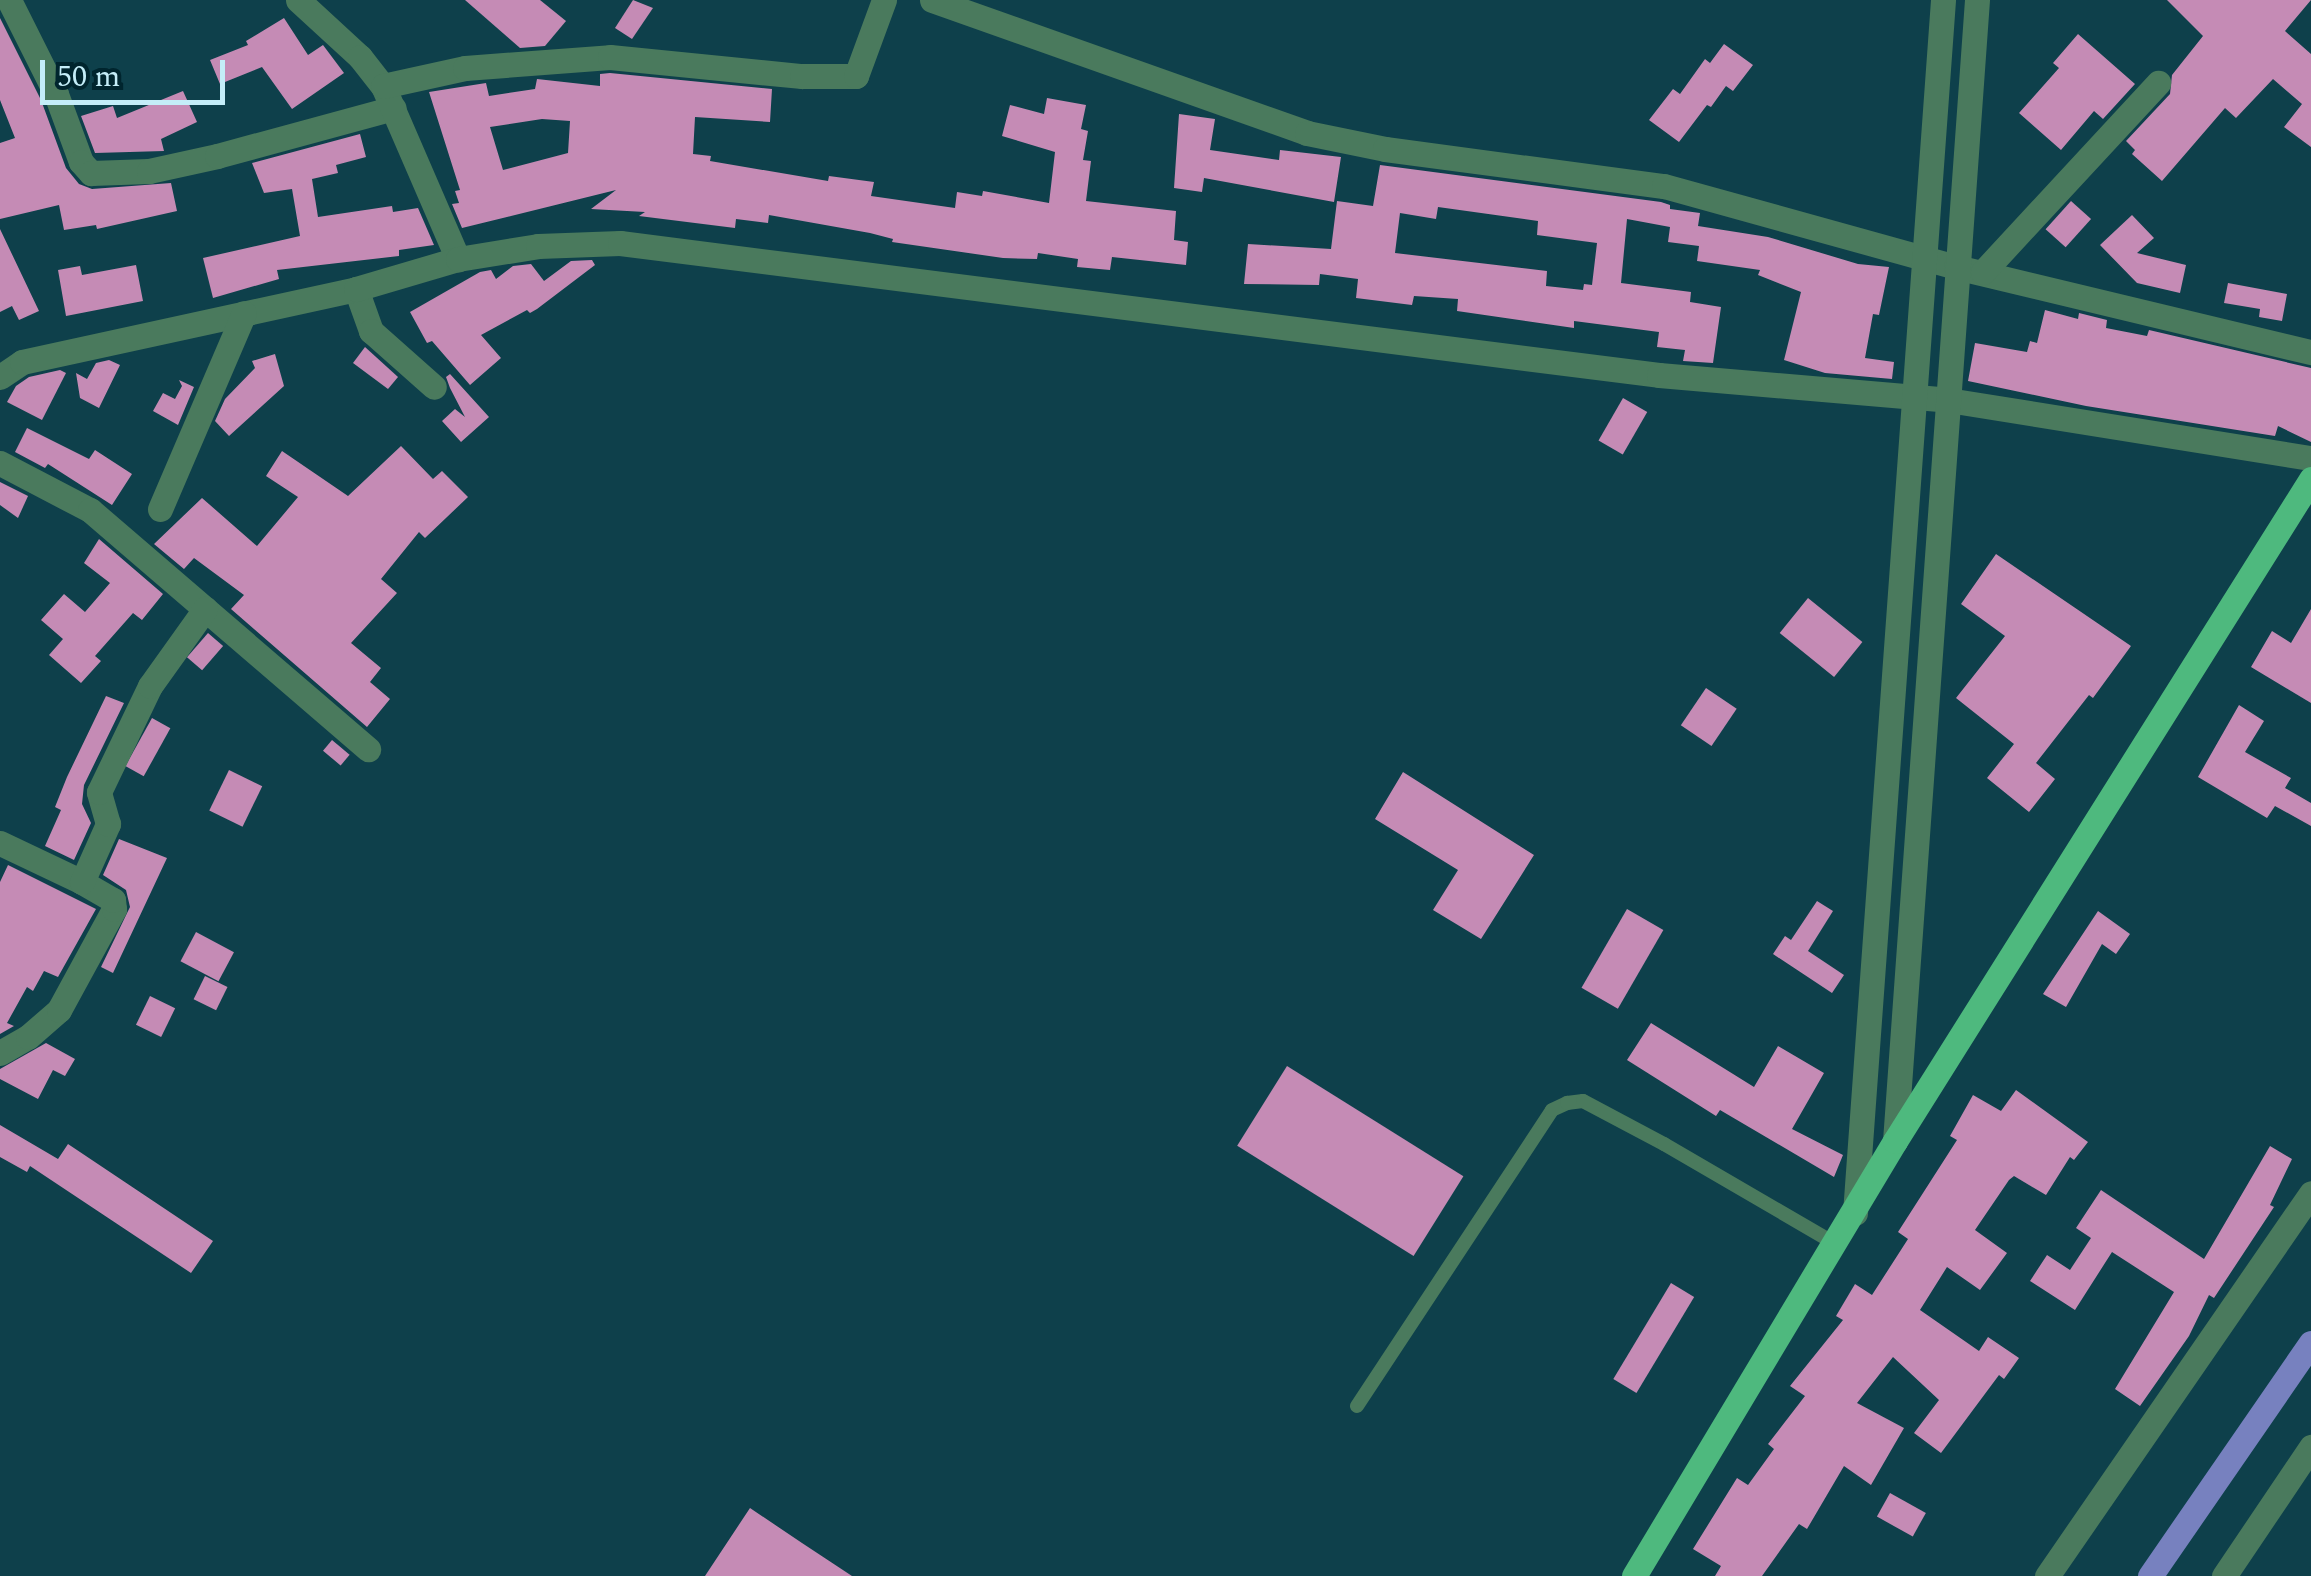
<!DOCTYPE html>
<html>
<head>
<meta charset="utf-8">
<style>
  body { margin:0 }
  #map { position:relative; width:2311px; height:1576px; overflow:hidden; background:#0e404b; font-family:Spectral,serif }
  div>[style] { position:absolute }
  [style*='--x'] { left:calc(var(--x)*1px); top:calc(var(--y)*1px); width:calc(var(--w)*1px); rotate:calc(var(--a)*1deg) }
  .canal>* { height:25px; margin:-12.5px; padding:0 12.5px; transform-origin:12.5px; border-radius:12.5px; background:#7781bf }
  .building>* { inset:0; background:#c58bb5; transform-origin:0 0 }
  .service>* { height:14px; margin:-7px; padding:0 7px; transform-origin:7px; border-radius:7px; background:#4a7a5d }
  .minor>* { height:25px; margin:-12.5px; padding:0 12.5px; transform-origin:12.5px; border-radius:12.5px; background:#4a7a5d }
  .tertiary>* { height:25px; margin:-12.5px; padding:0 12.5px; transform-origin:12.5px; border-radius:12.5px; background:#4a7a5d }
  .primary>* { height:25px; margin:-12.5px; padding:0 12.5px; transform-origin:12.5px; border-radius:12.5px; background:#4eb97e }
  span { translate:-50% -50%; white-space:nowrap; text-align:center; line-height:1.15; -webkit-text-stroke:10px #00252e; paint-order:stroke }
  .scale { position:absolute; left:40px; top:60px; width:185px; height:45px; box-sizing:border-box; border:5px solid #c4edf8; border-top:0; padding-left:12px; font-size:30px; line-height:35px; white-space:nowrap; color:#c4edf8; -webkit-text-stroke:8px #00252e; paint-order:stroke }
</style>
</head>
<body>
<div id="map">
  <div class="canal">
    <i style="--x:2150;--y:1576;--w:283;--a:-55.4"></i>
  </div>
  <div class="building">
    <i style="clip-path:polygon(465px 0,540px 0,566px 21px,545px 46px,520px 48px)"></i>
    <i style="clip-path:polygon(633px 0,653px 8px,632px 39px,615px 28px)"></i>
    <i style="clip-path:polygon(2167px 0,2311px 0,2285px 31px,2311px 54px,2311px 147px,2284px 127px,2302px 104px,2273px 79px,2236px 118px,2225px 108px,2162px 181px,2132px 154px,2135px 150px,2126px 141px,2170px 94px,2172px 75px,2203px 36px)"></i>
    <i style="clip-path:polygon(0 18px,41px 100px,66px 168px,79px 184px,92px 189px,171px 183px,177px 211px,97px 229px,96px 225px,64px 230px,59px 205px,0 219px,0 143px,15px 138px,0 100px)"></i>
    <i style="clip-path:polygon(284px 18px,308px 55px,323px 45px,344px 73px,292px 109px,262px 67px,220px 84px,210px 60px,248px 45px,246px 41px)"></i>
    <i style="clip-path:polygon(2078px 34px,2135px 84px,2103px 119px,2094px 111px,2061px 150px,2019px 113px,2059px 68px,2053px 63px)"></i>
    <i style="clip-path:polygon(1724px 44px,1753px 65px,1733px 91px,1726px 86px,1711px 107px,1707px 105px,1679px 142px,1649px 120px,1673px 89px,1680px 94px,1705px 59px,1710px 63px)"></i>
    <i style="clip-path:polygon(evenodd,610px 73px,772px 89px,770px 122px,695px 117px,693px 154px,711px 156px,710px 161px,828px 181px,829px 176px,874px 182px,871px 196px,955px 208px,957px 192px,982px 196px,983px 191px,1049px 203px,1055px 152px,1002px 136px,1010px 105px,1044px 114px,1047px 98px,1086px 105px,1081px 129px,1088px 131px,1083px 160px,1091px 161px,1086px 201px,1176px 211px,1174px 240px,1188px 242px,1186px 265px,1112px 257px,1110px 270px,1077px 267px,1078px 259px,1038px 253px,1037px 259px,1003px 258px,892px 242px,893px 239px,870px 233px,769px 215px,768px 223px,736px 219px,735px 228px,639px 216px,645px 212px,591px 209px,616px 190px,462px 228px,452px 204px,459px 203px,455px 191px,460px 190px,429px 92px,486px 83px,489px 96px,535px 89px,537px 79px,600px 86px,600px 74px,610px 73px,542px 119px,570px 121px,568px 153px,503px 170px,490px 127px,542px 119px)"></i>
    <i style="clip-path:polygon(183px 91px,197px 122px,161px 139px,164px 151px,95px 153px,81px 116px,113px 106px,117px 118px)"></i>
    <i style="clip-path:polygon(1179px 114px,1215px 119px,1210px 150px,1279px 160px,1280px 150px,1341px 157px,1334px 202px,1204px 178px,1202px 192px,1174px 188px)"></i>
    <i style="clip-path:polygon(360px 134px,366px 157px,336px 165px,338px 173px,312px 179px,318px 217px,392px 206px,393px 212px,418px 208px,434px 245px,399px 250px,399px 256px,277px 270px,279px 279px,213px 298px,203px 258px,300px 236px,292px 189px,264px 193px,252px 163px)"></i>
    <i style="clip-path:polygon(evenodd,1380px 165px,1661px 202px,1670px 205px,1670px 209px,1700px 213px,1698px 226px,1768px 237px,1858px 264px,1889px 267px,1879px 315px,1873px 314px,1865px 358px,1894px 362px,1892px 379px,1825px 373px,1784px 360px,1801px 292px,1758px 275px,1760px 270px,1697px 261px,1699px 246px,1668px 242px,1670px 227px,1627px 219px,1621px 283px,1691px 292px,1690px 302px,1721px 307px,1713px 363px,1683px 361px,1685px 350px,1657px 347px,1659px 332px,1574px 321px,1574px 328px,1457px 311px,1458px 299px,1414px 296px,1412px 305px,1356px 298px,1358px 279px,1320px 274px,1319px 285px,1244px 284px,1248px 244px,1331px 249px,1337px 201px,1373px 206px,1380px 165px,1438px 207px,1538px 221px,1537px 235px,1597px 243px,1592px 285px,1584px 284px,1583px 290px,1546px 286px,1547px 271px,1395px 253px,1400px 213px,1436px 219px,1438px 207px)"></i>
    <i style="left:2071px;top:201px;width:27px;height:38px;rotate:42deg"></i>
    <i style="clip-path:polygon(2132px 215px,2154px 238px,2137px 253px,2186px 265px,2180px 293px,2137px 283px,2100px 245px)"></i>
    <i style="clip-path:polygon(0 229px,39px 311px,19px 320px,12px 306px,0 312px)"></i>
    <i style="clip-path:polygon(592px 260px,595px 265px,537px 309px,530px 313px,527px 310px,481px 335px,501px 358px,470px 385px,432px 341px,427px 343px,410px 312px,480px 272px,491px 270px,496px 279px,513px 266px,531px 264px,544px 281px,571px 261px)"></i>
    <i style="clip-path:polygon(136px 265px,143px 301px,66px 316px,58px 270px,80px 266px,82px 275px)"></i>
    <i style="clip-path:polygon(2228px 283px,2287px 294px,2282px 321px,2259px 317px,2260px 309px,2224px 303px)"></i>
    <i style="clip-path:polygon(2045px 310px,2078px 319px,2079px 313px,2107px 320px,2106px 328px,2147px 336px,2149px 330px,2311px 368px,2311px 442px,2278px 426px,2275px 436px,2086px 406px,1968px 381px,1975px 343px,2027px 352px,2030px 341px,2037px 343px)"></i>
    <i style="clip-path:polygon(365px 347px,398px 377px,388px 389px,353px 363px)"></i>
    <i style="clip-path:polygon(275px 354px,284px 386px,229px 436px,215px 421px,225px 399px,255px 368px,252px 361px)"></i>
    <i style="clip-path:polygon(109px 360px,120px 365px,99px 408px,80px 398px,76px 373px,87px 379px,96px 363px)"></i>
    <i style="clip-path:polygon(60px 370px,66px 373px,42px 420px,7px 402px,16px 386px,29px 377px)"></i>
    <i style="clip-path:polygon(450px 374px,489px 417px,461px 442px,442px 421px,455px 409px,465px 417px,450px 388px,446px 377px)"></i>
    <i style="clip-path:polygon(179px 380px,194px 387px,178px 425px,153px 411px,163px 393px,175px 399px,182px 386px)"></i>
    <i style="left:1623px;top:398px;width:28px;height:49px;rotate:30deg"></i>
    <i style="clip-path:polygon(27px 428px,89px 459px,95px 450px,132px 474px,112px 505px,48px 464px,45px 468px,15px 452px)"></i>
    <i style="clip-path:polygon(401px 446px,433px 479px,442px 471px,468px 497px,425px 538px,419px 532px,381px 579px,397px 593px,351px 643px,381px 668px,370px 682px,390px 699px,367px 727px,231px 609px,244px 595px,194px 558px,184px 569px,154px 544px,202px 498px,257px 546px,298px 497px,266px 476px,282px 451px,348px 496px)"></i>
    <i style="clip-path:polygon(0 482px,28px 496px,18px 518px,0 505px)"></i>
    <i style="clip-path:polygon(99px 539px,163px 594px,142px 620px,133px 613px,95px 656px,101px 661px,81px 683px,49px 655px,63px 639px,41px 620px,64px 594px,85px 612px,110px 583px,84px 563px)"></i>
    <i style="clip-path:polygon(1996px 554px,2131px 646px,2093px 698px,2089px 695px,2036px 763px,2055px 779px,2029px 812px,1987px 778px,2014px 744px,1956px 698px,2005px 636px,1961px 604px)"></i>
    <i style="left:1808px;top:598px;width:70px;height:45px;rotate:39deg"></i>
    <i style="clip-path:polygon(2311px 609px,2311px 703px,2251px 667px,2272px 631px,2291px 643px)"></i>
    <i style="left:208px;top:633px;width:20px;height:32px;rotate:41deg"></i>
    <i style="left:1706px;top:688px;width:37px;height:45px;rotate:34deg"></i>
    <i style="clip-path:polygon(106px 696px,124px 703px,84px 785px,82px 804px,91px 823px,74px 860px,45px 846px,61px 810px,55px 807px,67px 777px)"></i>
    <i style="clip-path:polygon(2239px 705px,2264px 721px,2245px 752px,2291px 778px,2285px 788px,2311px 803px,2311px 826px,2275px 806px,2267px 818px,2198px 777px)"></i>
    <i style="left:152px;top:718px;width:21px;height:55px;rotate:29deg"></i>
    <i style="left:332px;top:740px;width:23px;height:14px;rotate:40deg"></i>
    <i style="left:229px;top:770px;width:37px;height:45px;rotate:26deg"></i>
    <i style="clip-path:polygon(1403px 772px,1534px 855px,1481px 939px,1433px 910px,1458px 870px,1375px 819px)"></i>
    <i style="clip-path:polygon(119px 839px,167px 858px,113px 973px,101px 967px,130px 907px,126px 890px,103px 875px)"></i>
    <i style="clip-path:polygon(8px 865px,96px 909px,58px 977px,44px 971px,33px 991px,27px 987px,7px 1023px,14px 1026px,0 1034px,0 882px)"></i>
    <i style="clip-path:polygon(1817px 901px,1833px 911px,1808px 951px,1844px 975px,1832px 993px,1773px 954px,1785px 936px,1791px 940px)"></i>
    <i style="left:1627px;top:909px;width:42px;height:91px;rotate:30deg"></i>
    <i style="clip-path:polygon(2098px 911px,2130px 934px,2116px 954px,2102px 944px,2066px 1007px,2043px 994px)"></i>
    <i style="left:196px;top:932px;width:43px;height:33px;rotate:28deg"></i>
    <i style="left:205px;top:976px;width:25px;height:26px;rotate:26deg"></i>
    <i style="left:150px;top:996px;width:28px;height:32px;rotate:26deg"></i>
    <i style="clip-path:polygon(1651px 1023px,1754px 1087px,1778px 1046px,1824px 1073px,1792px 1129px,1843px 1155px,1834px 1177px,1720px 1110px,1716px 1116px,1627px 1060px)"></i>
    <i style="clip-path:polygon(46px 1043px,75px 1059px,65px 1076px,53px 1070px,38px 1099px,0 1079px,0 1069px)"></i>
    <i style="left:1287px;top:1066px;width:208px;height:94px;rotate:32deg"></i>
    <i style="clip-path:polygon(2016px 1090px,2088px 1142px,2074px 1160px,2070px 1157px,2046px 1195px,2014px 1176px,2009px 1180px,1975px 1230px,2007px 1253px,1980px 1290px,1947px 1267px,1920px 1310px,1979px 1351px,1988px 1337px,2019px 1358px,2004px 1379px,1999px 1375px,1941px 1453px,1914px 1433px,1939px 1400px,1893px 1357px,1857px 1403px,1904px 1428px,1871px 1485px,1844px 1466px,1807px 1529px,1799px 1524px,1762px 1576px,1715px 1576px,1721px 1566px,1693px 1549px,1737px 1478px,1748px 1485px,1774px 1449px,1768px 1444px,1805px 1396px,1790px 1386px,1843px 1320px,1836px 1316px,1855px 1284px,1872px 1295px,1908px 1239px,1898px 1232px,1957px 1140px,1950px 1136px,1973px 1095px,2001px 1111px)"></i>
    <i style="clip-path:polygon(0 1125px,58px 1159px,68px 1144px,213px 1241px,191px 1273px,30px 1166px,27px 1172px,0 1157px)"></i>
    <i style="clip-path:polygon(2270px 1146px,2292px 1159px,2270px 1205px,2274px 1207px,2214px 1298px,2209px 1295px,2189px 1336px,2140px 1406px,2115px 1389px,2174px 1292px,2112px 1252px,2075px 1310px,2030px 1281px,2047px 1255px,2070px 1270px,2091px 1238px,2076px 1228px,2101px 1190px,2204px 1259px)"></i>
    <i style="left:1671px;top:1283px;width:27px;height:112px;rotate:31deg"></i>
    <i style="left:1890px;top:1493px;width:41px;height:27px;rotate:29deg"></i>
    <i style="clip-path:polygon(750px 1508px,802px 1543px,852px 1576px,705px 1576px)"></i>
  </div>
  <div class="service">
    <i style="--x:1357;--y:1406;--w:354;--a:-56.6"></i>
    <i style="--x:1552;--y:1110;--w:17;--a:-25"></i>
    <i style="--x:1567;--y:1103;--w:16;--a:-7"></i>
    <i style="--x:1583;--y:1101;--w:92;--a:28"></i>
    <i style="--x:1664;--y:1144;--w:199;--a:30.2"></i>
  </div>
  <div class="minor">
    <i style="--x:9;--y:0;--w:105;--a:63.4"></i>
    <i style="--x:56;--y:94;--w:72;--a:69.8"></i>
    <i style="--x:81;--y:162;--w:15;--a:48"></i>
    <i style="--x:91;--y:173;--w:58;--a:-2"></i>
    <i style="--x:149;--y:171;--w:70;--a:-12.4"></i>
    <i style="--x:217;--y:156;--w:183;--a:-15.2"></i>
    <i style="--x:298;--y:0;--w:84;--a:42.6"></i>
    <i style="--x:360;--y:57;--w:37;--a:52"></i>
    <i style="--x:383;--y:86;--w:189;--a:66.6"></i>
    <i style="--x:932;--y:0;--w:398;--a:19.5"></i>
    <i style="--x:1307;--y:133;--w:80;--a:11.6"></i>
    <i style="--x:1385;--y:149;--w:281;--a:7.6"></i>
    <i style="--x:1664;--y:186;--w:303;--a:15.5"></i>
    <i style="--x:1956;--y:267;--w:365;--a:13.5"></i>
    <i style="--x:383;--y:86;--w:84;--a:-12.4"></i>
    <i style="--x:465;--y:68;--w:145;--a:-4.3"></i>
    <i style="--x:610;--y:57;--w:193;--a:5.7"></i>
    <i style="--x:802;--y:76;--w:54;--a:0"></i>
    <i style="--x:856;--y:76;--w:81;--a:-69.8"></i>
    <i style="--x:1983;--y:272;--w:258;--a:-47.2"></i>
    <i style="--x:356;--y:289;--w:45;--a:70.3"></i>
    <i style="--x:371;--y:331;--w:84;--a:41.6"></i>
    <i style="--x:0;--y:377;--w:27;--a:-34"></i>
    <i style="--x:22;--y:362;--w:342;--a:-12.3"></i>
    <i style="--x:356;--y:289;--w:106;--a:-16.4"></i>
    <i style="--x:458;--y:259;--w:81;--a:-9.2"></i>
    <i style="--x:538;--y:246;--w:82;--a:-2.1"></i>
    <i style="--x:620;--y:243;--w:1047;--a:7.24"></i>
    <i style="--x:1659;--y:375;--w:290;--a:4.9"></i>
    <i style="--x:1948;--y:400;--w:368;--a:9.1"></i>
    <i style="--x:0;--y:463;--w:102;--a:27.6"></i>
    <i style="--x:90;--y:510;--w:367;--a:40.7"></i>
    <i style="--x:160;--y:509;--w:213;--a:-66.8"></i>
    <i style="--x:0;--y:843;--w:91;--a:25.4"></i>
    <i style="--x:0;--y:1053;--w:32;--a:-30"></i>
    <i style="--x:28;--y:1037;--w:41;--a:-41.1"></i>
    <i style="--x:59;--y:1010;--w:115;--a:-61.4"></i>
    <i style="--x:114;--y:909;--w:9;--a:-96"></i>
    <i style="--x:113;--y:900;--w:36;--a:-150"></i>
    <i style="--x:82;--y:882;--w:64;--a:-65.9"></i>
    <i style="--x:108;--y:824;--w:33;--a:-106"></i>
    <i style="--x:99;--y:792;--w:118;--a:-64.3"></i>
    <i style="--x:150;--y:686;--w:95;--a:-54.5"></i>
    <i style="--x:2047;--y:1576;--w:465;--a:-55.4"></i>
    <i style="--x:2224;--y:1576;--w:156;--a:-56"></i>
  </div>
  <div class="tertiary">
    <i style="--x:1895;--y:1141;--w:1144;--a:-85.89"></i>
    <i style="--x:1855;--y:1213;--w:1216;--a:-85.85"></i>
  </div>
  <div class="primary">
    <i style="--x:1634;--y:1576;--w:507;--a:-59.04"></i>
    <i style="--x:1895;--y:1141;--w:782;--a:-57.85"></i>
  </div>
  <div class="scale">50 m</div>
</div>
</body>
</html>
